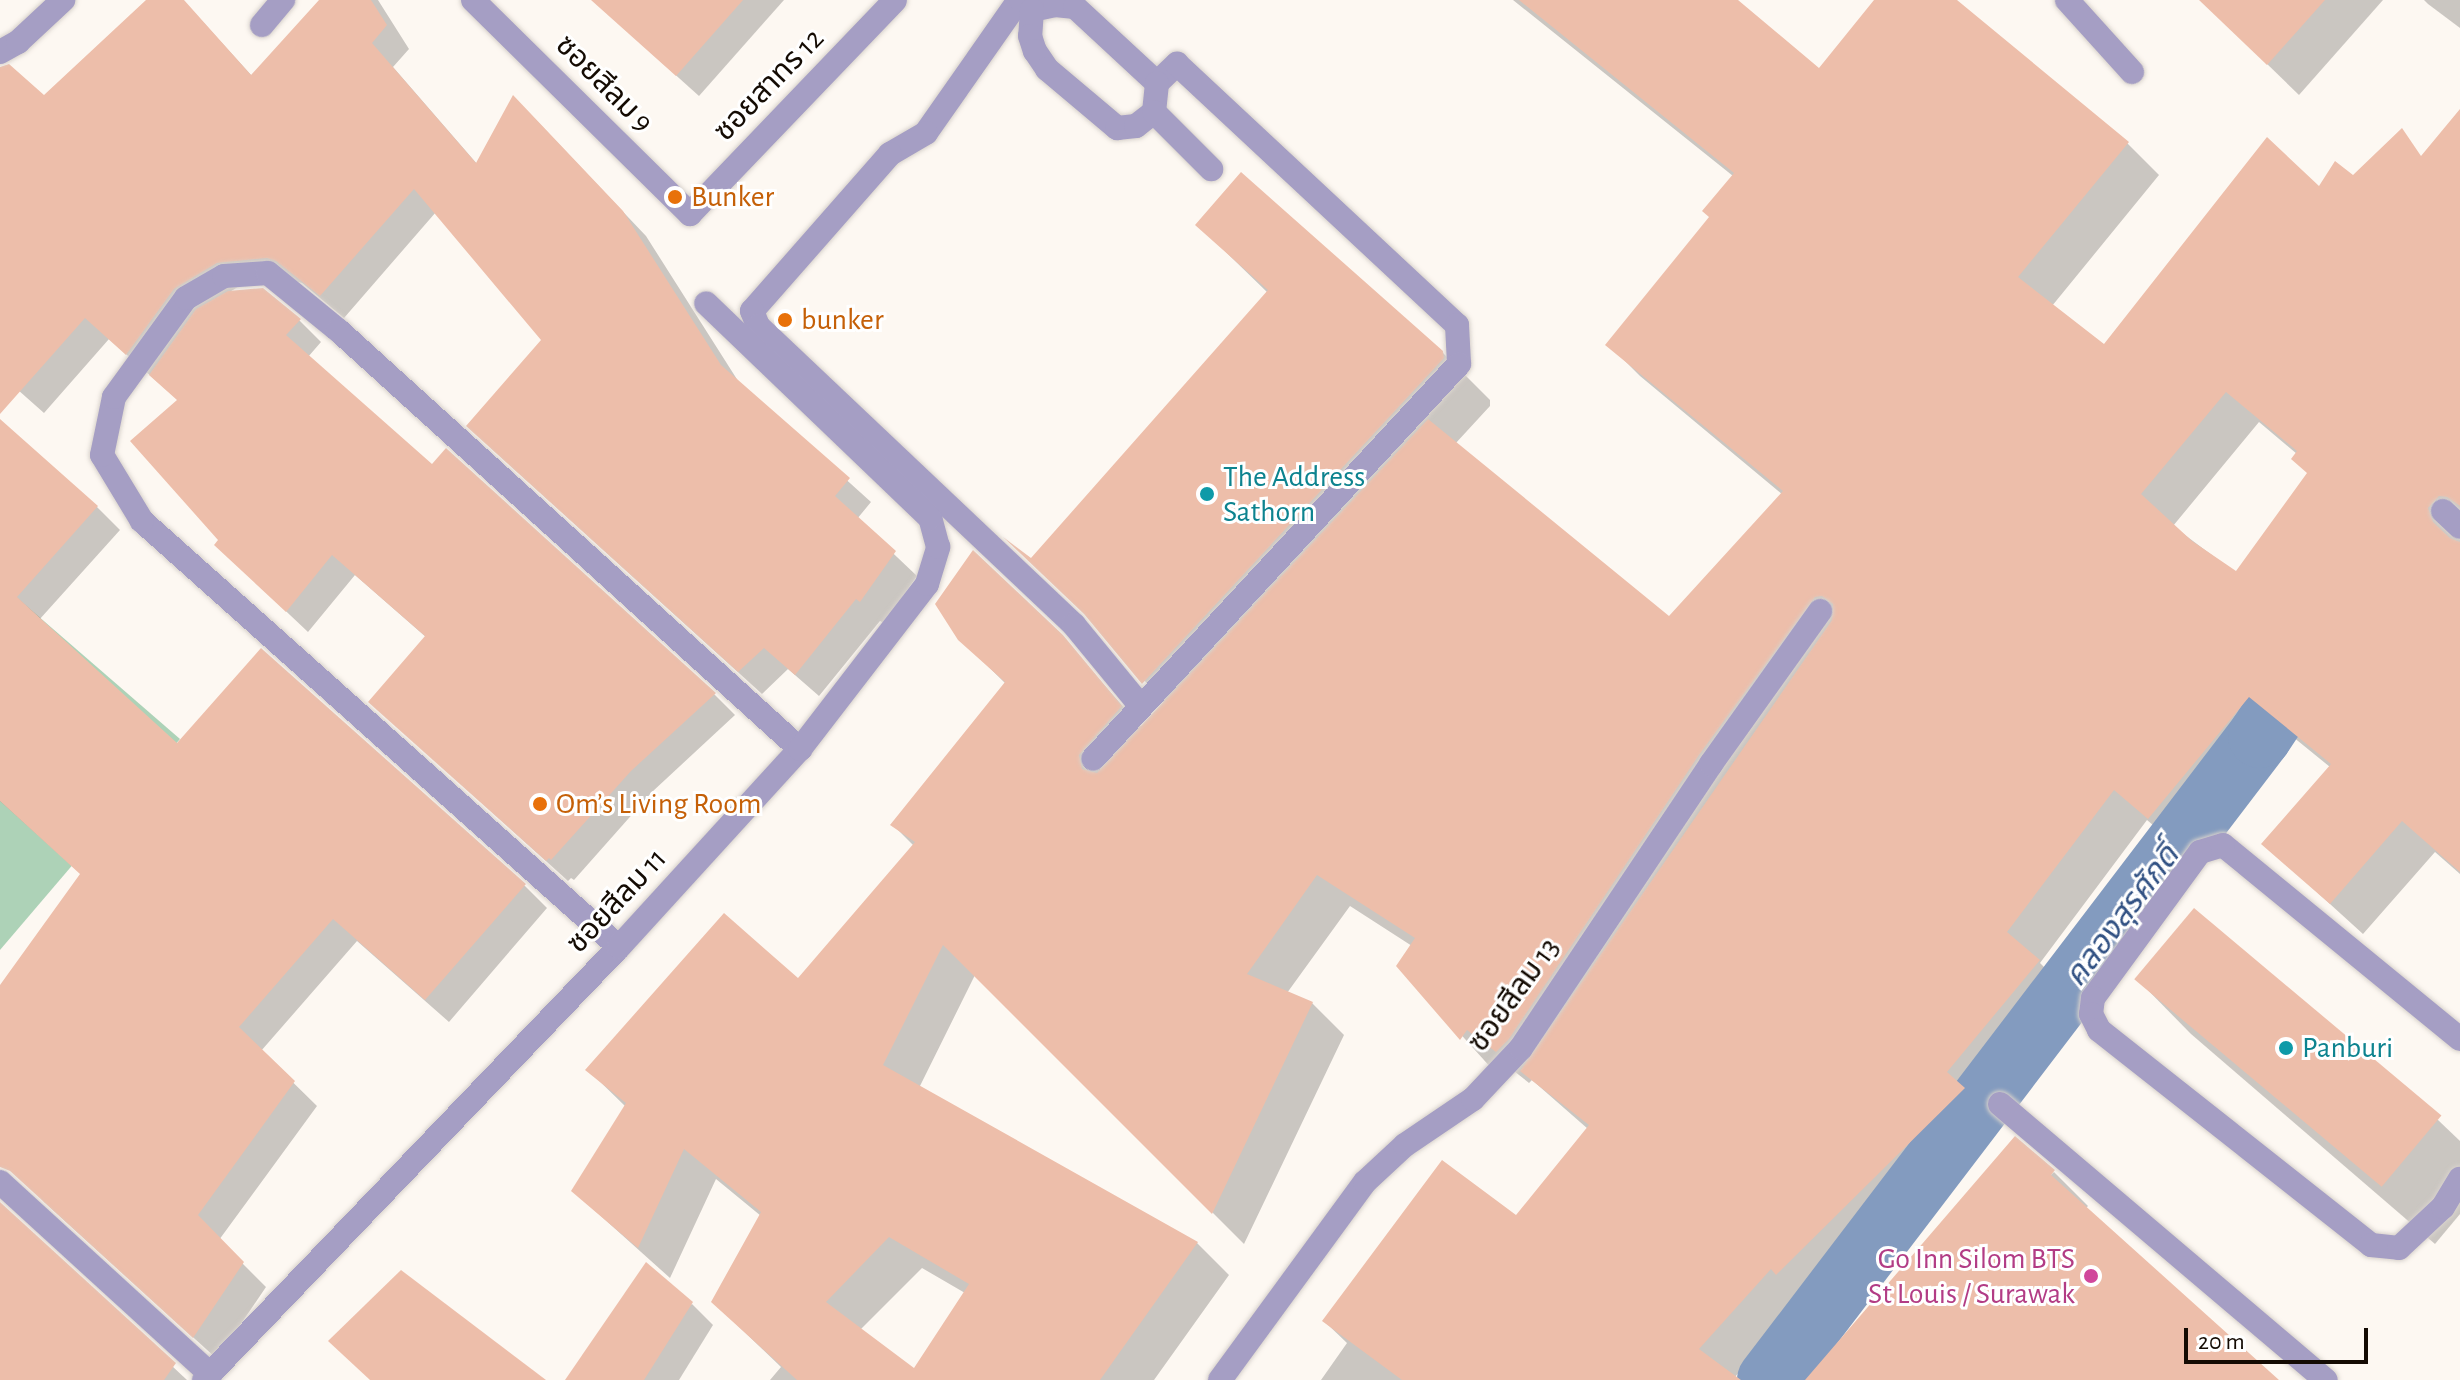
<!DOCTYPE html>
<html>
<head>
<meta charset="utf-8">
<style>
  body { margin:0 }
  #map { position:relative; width:2460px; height:1380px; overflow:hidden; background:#fdf8f2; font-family:"Alegreya Sans","Noto Sans Thai",sans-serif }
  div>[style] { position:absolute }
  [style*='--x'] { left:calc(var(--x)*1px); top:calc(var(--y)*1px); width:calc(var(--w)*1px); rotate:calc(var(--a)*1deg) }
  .green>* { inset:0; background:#add2b7 }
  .shadow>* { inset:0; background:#0003 }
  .canal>* { height:64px; margin:-32px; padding:0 32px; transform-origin:32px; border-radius:32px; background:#839bbf }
  .building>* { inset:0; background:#edbeaa; transform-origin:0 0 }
  .roads { filter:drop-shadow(0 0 2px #d8d2cc) drop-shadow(0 0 2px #d8d2cc) }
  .minor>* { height:24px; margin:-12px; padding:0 12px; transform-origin:12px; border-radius:12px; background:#a59ec4 }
  .dots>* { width:22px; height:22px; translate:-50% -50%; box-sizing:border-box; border:4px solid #fff; border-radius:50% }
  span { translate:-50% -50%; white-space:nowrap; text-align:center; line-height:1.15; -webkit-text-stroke:6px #fff; paint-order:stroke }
  .street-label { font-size:30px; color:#140b03 }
  .food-label { font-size:30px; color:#c56008 }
  .left { translate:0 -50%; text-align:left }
  .culture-label { font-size:30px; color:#0d838f }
  .hotel-label { font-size:30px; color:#b23c85 }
  .right { translate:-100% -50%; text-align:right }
  .water-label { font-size:32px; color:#315183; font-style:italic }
  .scale { position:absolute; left:2184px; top:1328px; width:184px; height:36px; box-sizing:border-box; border:4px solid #140b03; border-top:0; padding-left:10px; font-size:24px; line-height:28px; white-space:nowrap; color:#140b03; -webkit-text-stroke:6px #fff; paint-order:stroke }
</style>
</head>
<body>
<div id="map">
  <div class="green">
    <i style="clip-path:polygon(0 583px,180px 739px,0 950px)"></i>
  </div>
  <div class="shadow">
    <i style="clip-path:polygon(149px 0,183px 0,252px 76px,322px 0,378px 0,409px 49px,393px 67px,478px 165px,536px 120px,646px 236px,740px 384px,871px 502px,857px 519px,917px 576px,884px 623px,880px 621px,819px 696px,788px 669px,762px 694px,491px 448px,543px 340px,436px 212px,344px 318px,302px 283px,291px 280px,241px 285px,228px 293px,299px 320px,321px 342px,308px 357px,433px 467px,714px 694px,735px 715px,652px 792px,574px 880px,571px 878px,568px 881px,370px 702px,427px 638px,355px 575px,308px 632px,238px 566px,221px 540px,179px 401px,109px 339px,44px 413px,0 374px,0 68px,44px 98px)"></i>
    <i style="clip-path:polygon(592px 0,784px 0,699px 96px)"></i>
    <i style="clip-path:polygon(evenodd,1513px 0,1733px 0,1819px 71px,1877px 0,1954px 0,2127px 143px,2159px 175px,2052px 306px,2104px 347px,2320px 189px,2353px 177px,2460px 207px,2460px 874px,2435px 852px,2363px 934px,2264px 844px,2330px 767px,2282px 728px,2181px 849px,2147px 820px,2040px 963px,2070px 993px,1979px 1104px,1995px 1121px,1809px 1305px,1804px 1300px,1734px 1378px,1736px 1380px,1321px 1380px,1347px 1343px,1324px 1321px,1516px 1217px,1588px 1129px,1532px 1080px,1529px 1083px,1500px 1060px,1493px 1070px,1399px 966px,1412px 946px,1350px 906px,1287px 993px,1312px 1003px,1344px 1035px,1244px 1244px,975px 975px,919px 1088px,1197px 1243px,1229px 1275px,1154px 1380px,770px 1380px,781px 1367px,713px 1302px,761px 1216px,716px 1179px,670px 1278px,573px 1191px,626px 1107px,588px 1070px,799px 981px,914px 846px,893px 825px,1006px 684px,960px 639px,1062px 637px,1142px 728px,1165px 704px,1096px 625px,1031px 560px,1268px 293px,1198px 225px,1442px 352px,1490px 400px,1490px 406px,1455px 444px,1669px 619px,1783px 495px,1640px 376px,1608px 344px,1711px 218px,1733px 176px,1513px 0,2259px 422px,2297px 454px,2309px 474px,2237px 574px,2173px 526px,2259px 422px,1513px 0,922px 1268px,965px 1293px,914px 1371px,860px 1330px,922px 1268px)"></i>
    <i style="clip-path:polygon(2201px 0,2383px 0,2299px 95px)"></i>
    <i style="clip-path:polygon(2424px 0,2460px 0,2460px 28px,2428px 4px)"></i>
    <i style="clip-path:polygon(0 450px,97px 507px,120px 530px,39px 620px,178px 746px,525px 886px,547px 908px,449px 1022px,357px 941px,261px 1051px,317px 1106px,219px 1240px,266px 1287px,217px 1359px,44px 1202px,0 1131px,0 989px,82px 875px,0 801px)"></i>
    <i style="clip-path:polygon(2136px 978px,2438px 1120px,2460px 1141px,2460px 1214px,2435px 1244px,2191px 1034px)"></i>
    <i style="clip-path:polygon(2054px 1172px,2088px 1206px,2085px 1209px,2276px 1380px,1829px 1380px)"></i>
    <i style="clip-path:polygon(0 1205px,187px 1380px,0 1380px)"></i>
    <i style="clip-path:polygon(692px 1304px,713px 1325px,679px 1380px,568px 1380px)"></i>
  </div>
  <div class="canal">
    <i style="--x:1769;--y:1380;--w:810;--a:-52.68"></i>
    <i style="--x:2260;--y:736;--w:110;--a:-56.5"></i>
  </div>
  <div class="building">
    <i style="clip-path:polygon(146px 0,184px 0,251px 75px,319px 0,371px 0,387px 25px,372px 43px,476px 163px,513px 95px,623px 211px,721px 365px,850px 478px,835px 496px,896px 551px,860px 602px,856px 599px,795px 675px,764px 648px,738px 672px,466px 426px,541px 340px,414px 189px,320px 296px,276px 261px,267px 258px,217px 263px,174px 289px,126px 355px,85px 318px,0 414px,0 67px,9px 64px,44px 95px)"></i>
    <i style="clip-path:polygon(591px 0,743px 0,676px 76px)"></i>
    <i style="clip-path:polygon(evenodd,1519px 0,1738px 0,1819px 68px,1874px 0,1957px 0,2129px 142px,2018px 277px,2104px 344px,2267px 137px,2319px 186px,2335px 161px,2353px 175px,2402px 128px,2421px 156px,2460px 109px,2460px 506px,2447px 497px,2439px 496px,2428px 508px,2433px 522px,2450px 538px,2460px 542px,2460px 872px,2402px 821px,2330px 904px,2261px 844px,2331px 764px,2249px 697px,2148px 819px,2114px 790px,2007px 932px,2040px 960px,1947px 1072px,1965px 1088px,1776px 1275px,1771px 1269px,1699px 1349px,1741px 1380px,1402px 1380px,1322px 1321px,1442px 1160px,1516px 1215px,1589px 1125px,1520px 1071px,1832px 620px,1833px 604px,1822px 596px,1815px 597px,1699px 755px,1509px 1039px,1496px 1052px,1467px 1030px,1460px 1040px,1396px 966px,1415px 938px,1317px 875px,1247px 974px,1313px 1002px,1212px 1214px,943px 945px,883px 1065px,1198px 1242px,1100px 1380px,797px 1380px,711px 1302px,761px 1212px,684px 1149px,638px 1248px,571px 1191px,626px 1103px,585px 1070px,724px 913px,798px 978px,915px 842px,890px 825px,1005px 682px,958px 640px,935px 604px,973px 550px,1063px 635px,1122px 706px,1079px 755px,1082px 769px,1097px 773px,1428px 419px,1669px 616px,1783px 491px,1605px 345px,1709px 217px,1702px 211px,1734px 173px,1519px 0,2226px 392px,2297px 451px,2291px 459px,2307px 473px,2236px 571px,2192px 541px,2141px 494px,2226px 392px,1519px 0,889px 1237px,969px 1284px,914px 1368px,826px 1302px,889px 1237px)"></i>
    <i style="clip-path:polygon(2199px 0,2325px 0,2267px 65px)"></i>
    <i style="clip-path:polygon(1241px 172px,1443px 351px,1444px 358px,1142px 684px,1084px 614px,1003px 537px,1031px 558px,1268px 290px,1195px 225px)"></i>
    <i style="clip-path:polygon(263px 288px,301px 319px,286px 335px,432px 464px,446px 448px,716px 693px,631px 771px,551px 860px,549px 858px,546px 861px,368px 702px,425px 636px,332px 555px,286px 612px,214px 545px,218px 540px,130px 441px,177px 400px,149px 375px,196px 309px,228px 291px)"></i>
    <i style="clip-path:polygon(0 419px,98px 506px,17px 597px,177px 743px,261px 648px,526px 884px,425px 1000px,333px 919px,239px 1027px,295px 1081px,198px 1215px,244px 1262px,193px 1338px,10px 1171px,0 1167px,0 985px,80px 874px,0 801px)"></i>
    <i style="left:2194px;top:908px;width:323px;height:93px;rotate:40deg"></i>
    <i style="clip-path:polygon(2015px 1136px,2055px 1170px,2051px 1175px,2279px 1380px,1805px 1380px)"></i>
    <i style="clip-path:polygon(0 1202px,176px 1363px,164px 1380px,0 1380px)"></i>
    <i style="clip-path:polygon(646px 1262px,693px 1302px,644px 1380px,565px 1380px)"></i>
    <i style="clip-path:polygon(401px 1270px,546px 1380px,370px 1380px,328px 1341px)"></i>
  </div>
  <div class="roads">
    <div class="minor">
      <i style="--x:473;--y:0;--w:305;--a:44.6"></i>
      <i style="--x:690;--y:214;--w:296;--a:-46.2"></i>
      <i style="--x:1019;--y:0;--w:162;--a:125"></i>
      <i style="--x:926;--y:133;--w:42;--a:149.7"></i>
      <i style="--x:890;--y:154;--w:209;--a:131.3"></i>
      <i style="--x:752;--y:311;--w:16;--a:68"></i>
      <i style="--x:758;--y:326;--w:435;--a:43.4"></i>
      <i style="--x:1074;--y:625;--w:104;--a:50.5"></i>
      <i style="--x:1021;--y:0;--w:15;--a:42"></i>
      <i style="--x:1032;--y:10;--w:24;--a:-12"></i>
      <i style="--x:1055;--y:5;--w:20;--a:6"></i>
      <i style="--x:1075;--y:7;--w:112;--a:42.8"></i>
      <i style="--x:1157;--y:83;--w:28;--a:-44"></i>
      <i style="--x:1177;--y:64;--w:383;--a:43"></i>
      <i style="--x:1457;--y:325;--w:39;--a:87"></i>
      <i style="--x:1459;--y:364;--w:538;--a:132.82"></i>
      <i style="--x:2067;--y:0;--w:97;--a:47.9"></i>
      <i style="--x:1032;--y:10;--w:26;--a:94"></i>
      <i style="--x:1030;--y:36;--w:16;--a:72"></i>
      <i style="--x:1035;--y:51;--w:22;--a:56"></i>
      <i style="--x:1047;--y:69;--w:92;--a:40.1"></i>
      <i style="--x:1117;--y:128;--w:19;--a:-6"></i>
      <i style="--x:1136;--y:126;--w:23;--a:-38"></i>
      <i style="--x:1154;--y:112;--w:29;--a:-84"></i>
      <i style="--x:262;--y:25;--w:33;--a:-50"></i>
      <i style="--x:0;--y:52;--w:21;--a:-29"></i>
      <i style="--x:18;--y:42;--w:62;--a:-43"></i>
      <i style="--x:1154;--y:112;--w:81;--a:45"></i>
      <i style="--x:2443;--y:511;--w:23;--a:43"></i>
      <i style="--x:619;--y:947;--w:640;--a:-138.23"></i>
      <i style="--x:142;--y:521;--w:77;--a:-121.2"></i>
      <i style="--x:102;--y:455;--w:59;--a:-78.3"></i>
      <i style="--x:114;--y:397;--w:122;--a:-54"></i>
      <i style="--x:186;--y:298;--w:44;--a:-30.1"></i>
      <i style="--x:224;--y:276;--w:44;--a:-3.9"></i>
      <i style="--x:268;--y:273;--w:90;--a:39.2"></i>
      <i style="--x:338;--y:330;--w:624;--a:42.21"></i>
      <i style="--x:2460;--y:1039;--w:306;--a:-140.7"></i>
      <i style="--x:2223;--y:845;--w:24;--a:163"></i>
      <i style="--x:2200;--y:852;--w:181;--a:126.2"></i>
      <i style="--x:2093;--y:998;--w:16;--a:97"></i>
      <i style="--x:2091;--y:1014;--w:18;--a:63"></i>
      <i style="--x:2099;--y:1030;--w:347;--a:38.3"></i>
      <i style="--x:2371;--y:1245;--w:28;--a:6"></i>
      <i style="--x:2399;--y:1248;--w:60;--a:-43"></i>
      <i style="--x:2443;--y:1207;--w:33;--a:-59"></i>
      <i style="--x:2000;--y:1104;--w:427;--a:40.3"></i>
      <i style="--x:0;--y:1182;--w:285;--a:42.4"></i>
      <i style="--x:204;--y:1380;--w:600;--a:-46.22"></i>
      <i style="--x:619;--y:947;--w:268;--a:-47.6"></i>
      <i style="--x:800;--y:749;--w:208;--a:-52.4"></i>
      <i style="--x:927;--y:584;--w:39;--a:-73"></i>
      <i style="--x:938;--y:547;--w:30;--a:-105"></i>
      <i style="--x:930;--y:518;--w:310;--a:-136.2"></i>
      <i style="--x:1220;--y:1380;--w:245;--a:-53.8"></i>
      <i style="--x:1365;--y:1182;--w:54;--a:-42.8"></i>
      <i style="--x:1405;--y:1145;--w:82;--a:-34.1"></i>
      <i style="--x:1473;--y:1099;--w:70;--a:-46.7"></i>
      <i style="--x:1521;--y:1048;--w:342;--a:-56.2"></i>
      <i style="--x:1711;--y:764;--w:188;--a:-54.5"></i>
    </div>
  </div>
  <div class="dots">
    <i style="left:675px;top:197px;background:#e8710a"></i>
    <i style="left:785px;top:320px;background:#e8710a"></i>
    <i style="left:1207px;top:494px;background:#0f9aa8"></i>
    <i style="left:540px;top:804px;background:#e8710a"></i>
    <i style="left:2286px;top:1048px;background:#0f9aa8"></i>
    <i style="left:2091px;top:1276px;background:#d1479c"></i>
  </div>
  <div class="street-label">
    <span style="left:604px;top:84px;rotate:45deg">ซอยสีลม 9</span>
    <span style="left:769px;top:85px;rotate:-46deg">ซอยสาทร 12</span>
    <span style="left:617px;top:901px;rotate:-47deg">ซอยสีลม 11</span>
    <span style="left:1514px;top:995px;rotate:-54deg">ซอยสีลม 13</span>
  </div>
  <div class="food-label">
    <span class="left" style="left:691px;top:197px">Bunker</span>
    <span class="left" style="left:801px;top:320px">bunker</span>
    <span class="left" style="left:556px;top:804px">Om’s Living Room</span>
  </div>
  <div class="culture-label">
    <span class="left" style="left:1223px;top:494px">The Address<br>Sathorn</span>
    <span class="left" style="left:2302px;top:1048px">Panburi</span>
  </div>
  <div class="hotel-label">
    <span class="right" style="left:2075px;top:1276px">Go Inn Silom BTS<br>St Louis / Surawak</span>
  </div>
  <div class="water-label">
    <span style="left:2122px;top:916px;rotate:-53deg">คลองสุรศักดิ์</span>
  </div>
  <div class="scale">20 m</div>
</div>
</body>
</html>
